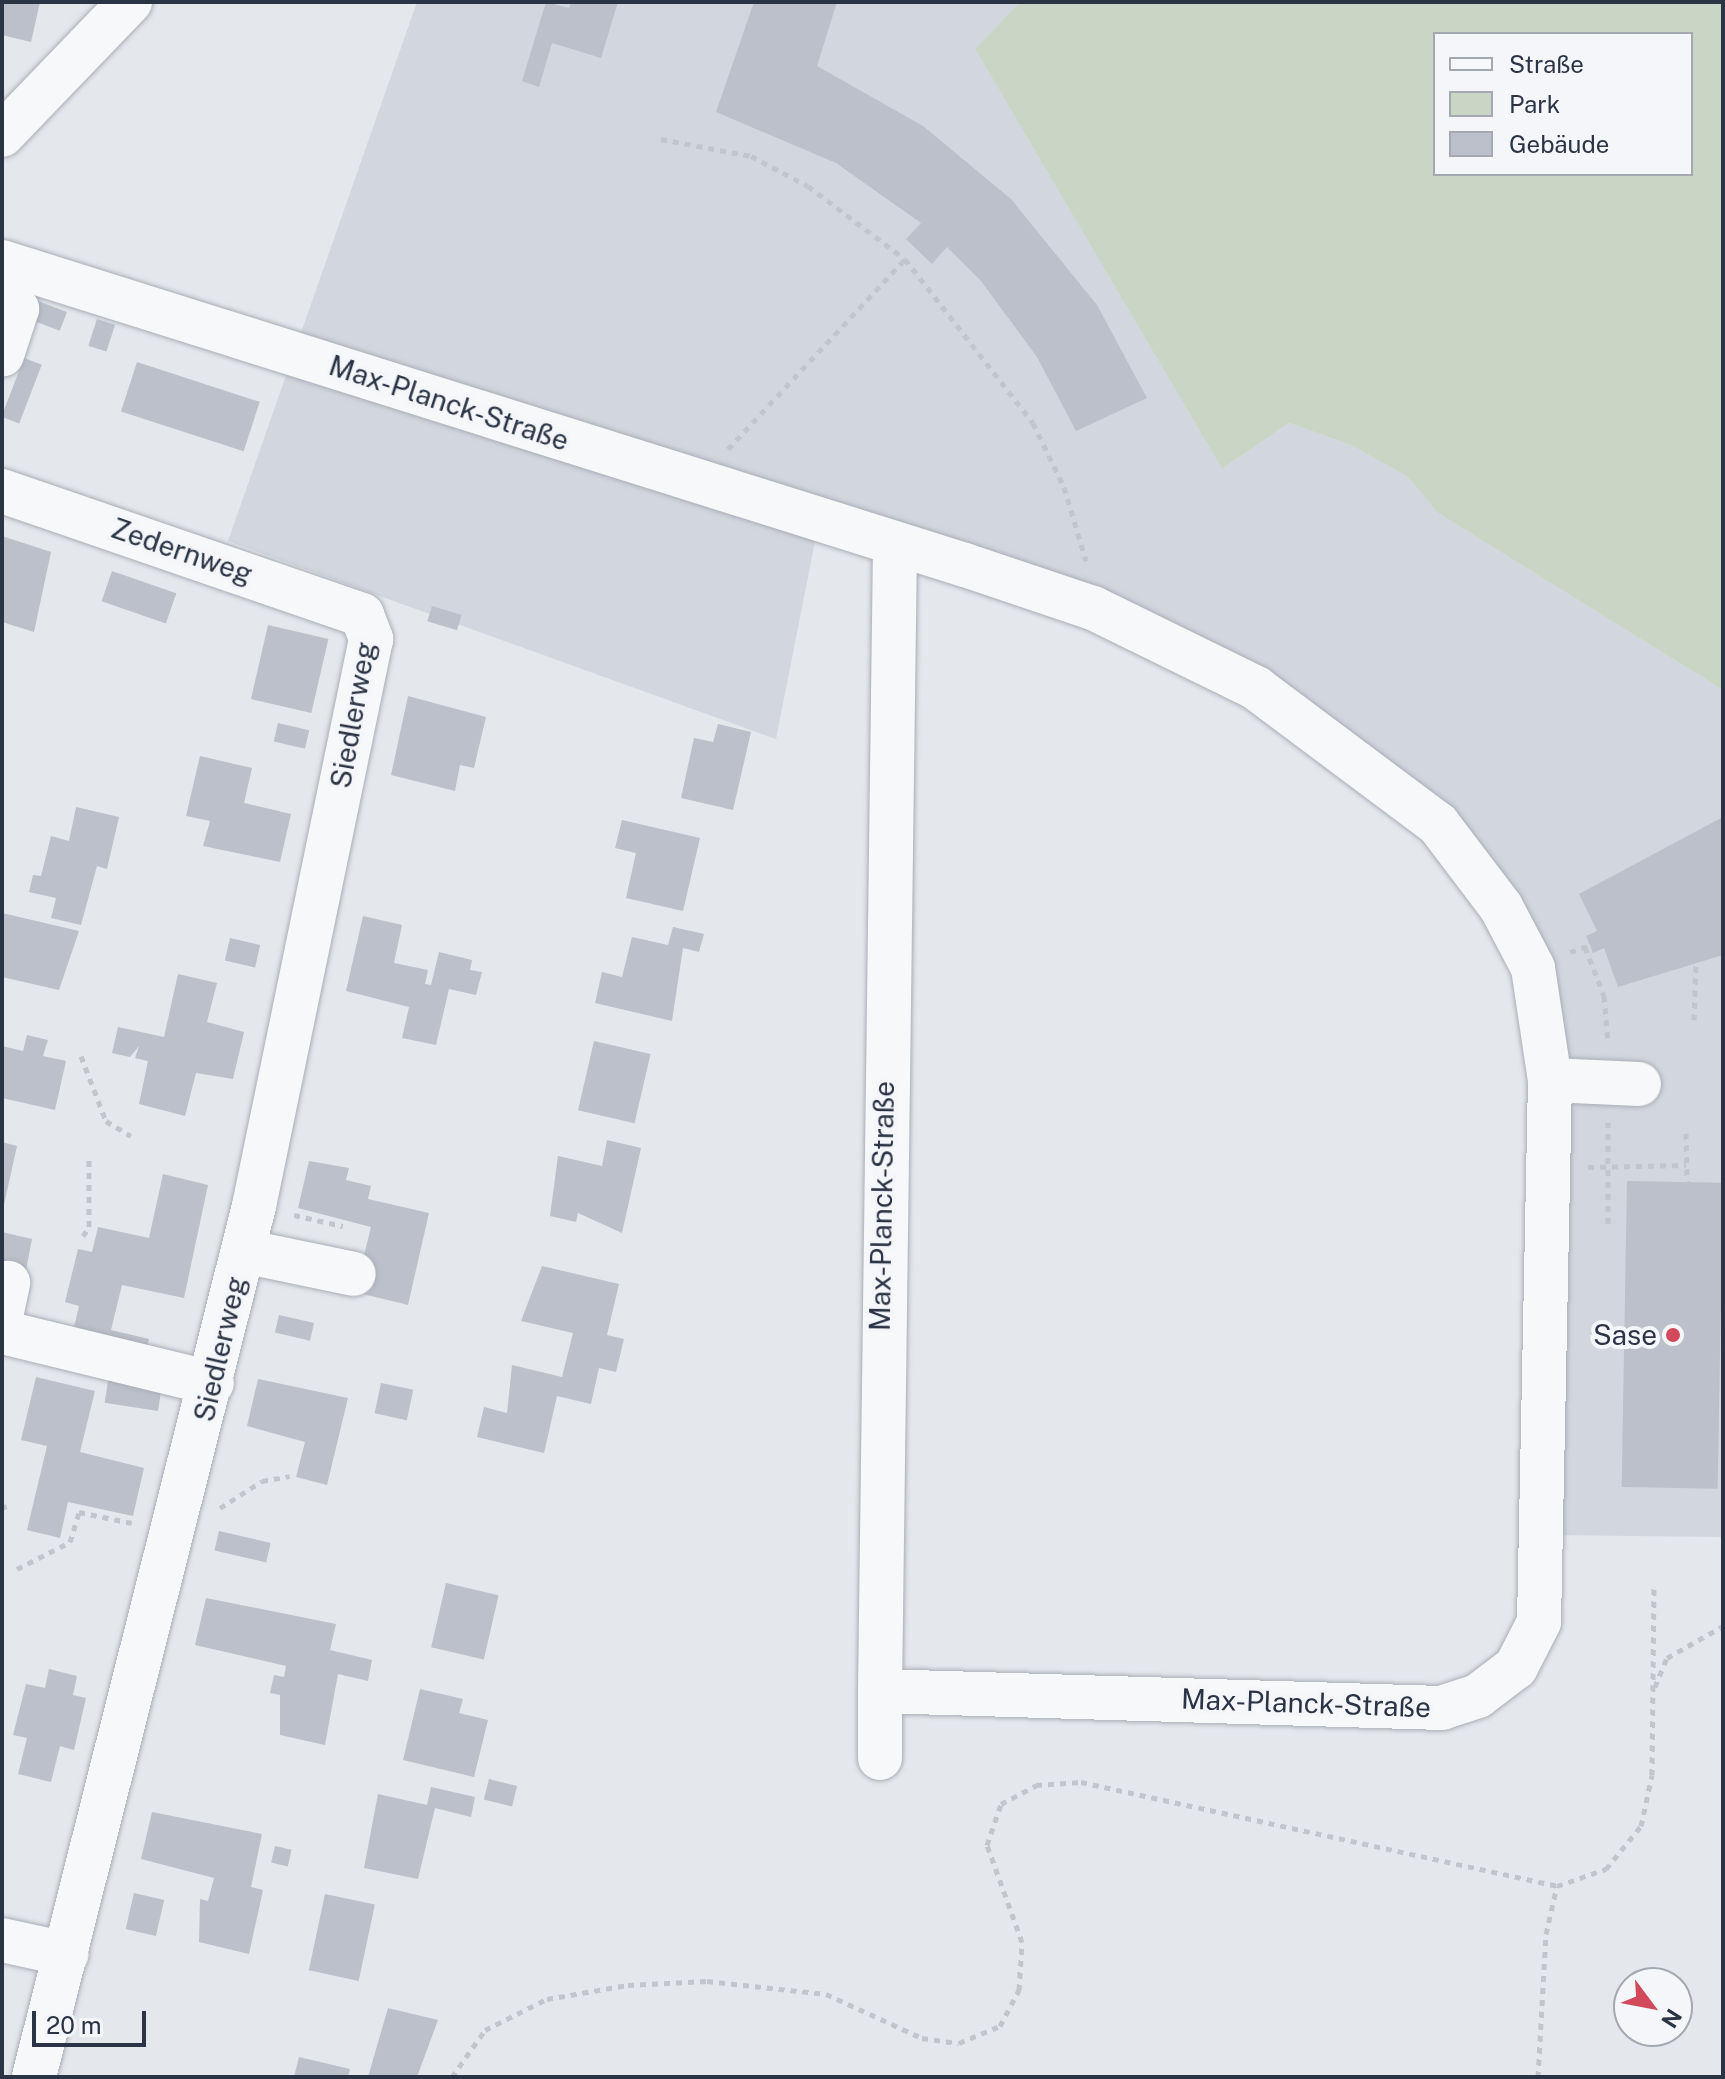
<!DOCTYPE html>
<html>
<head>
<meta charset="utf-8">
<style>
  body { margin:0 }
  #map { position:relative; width:1725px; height:2079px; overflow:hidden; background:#e4e7ec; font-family:"Public Sans",sans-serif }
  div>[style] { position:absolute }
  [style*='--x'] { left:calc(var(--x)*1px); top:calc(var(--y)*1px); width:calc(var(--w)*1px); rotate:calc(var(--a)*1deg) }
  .built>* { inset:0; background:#d2d6de }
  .green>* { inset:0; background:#c9d6c5 }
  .building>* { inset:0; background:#bbc0ca; transform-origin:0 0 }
  .path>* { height:5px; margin-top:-2.5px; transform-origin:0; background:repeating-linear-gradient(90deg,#c2c5cb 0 6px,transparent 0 12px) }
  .roads { filter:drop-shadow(0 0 2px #a9aeb7) drop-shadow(0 0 2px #a9aeb7) }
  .minor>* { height:44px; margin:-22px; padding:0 22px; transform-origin:22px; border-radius:22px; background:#f7f8fa }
  .dots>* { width:22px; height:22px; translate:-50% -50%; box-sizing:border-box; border:4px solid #f4f6f9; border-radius:50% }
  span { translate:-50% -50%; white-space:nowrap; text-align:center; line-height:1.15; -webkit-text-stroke:8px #f4f6f9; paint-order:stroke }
  .street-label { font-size:28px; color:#2b3445 }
  .poi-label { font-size:28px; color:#2b3445 }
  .right { translate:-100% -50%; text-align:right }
  .frame { position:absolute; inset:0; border:4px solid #2b3445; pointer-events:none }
  .legend { position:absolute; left:1433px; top:32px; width:260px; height:144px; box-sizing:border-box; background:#f4f6f9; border:2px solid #a4a8b1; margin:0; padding:10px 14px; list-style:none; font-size:24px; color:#2b3445 }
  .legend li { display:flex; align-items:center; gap:16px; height:40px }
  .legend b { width:40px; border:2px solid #a4a8b1 }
  .north { position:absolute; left:1613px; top:1967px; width:80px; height:80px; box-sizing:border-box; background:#f4f6f9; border:2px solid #a4a8b1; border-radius:50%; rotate:122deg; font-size:22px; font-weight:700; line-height:32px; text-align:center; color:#2b3445 }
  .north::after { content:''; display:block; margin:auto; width:28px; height:36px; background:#d1495b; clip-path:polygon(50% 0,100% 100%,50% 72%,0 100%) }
  .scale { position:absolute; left:32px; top:2011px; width:114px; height:36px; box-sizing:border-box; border:4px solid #2b3445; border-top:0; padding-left:10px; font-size:24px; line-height:28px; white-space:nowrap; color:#2b3445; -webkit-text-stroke:6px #f4f6f9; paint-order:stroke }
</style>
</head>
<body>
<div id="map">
  <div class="built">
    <i style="clip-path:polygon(417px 2px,1020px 2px,975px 49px,1222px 469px,1289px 423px,1351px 445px,1408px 477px,1438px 513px,1723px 690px,1723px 1537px,1547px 1535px,1550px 1174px,1506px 904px,1259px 685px,820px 516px,776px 739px,228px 541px)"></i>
  </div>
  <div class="green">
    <i style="clip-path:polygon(evenodd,1020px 2px,1723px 2px,1723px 690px,1438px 513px,1408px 477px,1351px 445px,1289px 423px,1222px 469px,975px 49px,1020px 2px,1435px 34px,1691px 34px,1691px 174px,1435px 174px,1435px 34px)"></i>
  </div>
  <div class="building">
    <i style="clip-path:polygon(2px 2px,40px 2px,31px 42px,2px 35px)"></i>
    <i style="clip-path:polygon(546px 2px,569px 8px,571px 2px,618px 2px,601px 58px,552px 43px,539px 87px,522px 81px)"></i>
    <i style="clip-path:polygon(754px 2px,837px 2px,817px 66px,923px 126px,1011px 199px,1097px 305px,1147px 398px,1076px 431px,1037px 357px,981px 281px,947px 247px,932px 264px,906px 239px,921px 223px,836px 163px,716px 112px)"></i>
    <i style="left:38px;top:301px;width:31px;height:20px;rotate:21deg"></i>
    <i style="left:97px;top:319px;width:19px;height:28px;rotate:18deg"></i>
    <i style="left:24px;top:358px;width:19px;height:63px;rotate:21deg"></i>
    <i style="left:137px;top:362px;width:129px;height:52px;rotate:18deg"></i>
    <i style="clip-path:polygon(2px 536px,51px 552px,34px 632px,2px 622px)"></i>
    <i style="left:112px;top:571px;width:68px;height:32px;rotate:19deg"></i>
    <i style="left:432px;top:606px;width:31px;height:16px;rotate:17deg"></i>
    <i style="left:268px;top:625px;width:62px;height:76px;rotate:13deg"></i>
    <i style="clip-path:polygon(408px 696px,486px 717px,474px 768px,460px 765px,455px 791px,391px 775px)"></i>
    <i style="left:278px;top:723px;width:32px;height:19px;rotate:13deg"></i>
    <i style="clip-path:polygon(718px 724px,751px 732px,733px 810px,681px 798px,694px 738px,713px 742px)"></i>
    <i style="clip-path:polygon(200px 756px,252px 768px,244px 803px,291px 814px,280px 862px,203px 846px,210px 821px,186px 816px)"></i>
    <i style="clip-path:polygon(76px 807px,119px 817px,107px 869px,97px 866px,81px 925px,51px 918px,56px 898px,29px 892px,33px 875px,41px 876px,51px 836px,69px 841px)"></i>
    <i style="clip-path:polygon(1721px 818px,1723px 955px,1618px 987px,1604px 948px,1593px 953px,1590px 945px,1586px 936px,1597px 931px,1579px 894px)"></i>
    <i style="clip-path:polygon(622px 820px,700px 838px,683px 911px,626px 898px,636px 853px,615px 848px)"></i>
    <i style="clip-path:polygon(2px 913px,79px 931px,59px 990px,2px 977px)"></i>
    <i style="clip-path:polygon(363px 916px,402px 925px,394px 963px,428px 970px,425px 984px,431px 985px,439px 952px,472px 960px,470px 970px,482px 972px,476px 995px,449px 989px,436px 1045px,402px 1038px,409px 1007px,346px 991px)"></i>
    <i style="clip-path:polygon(673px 927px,704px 934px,699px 952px,683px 948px,672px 1021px,595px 1003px,602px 972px,622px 977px,632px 937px,668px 945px)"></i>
    <i style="left:230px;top:938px;width:31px;height:23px;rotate:13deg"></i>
    <i style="clip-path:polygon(178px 974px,217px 983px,207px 1022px,244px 1032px,233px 1079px,196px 1073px,185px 1116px,139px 1104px,148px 1061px,135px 1058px,139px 1046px,130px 1057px,112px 1053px,118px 1027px,164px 1037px)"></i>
    <i style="clip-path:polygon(27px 1035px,48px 1040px,43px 1056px,66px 1061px,55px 1110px,2px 1098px,2px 1046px,23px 1051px)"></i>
    <i style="left:594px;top:1041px;width:58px;height:71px;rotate:13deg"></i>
    <i style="clip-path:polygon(607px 1140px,641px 1148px,622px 1233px,578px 1213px,576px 1222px,550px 1216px,558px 1156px,602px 1166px)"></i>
    <i style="clip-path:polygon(2px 1142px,17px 1146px,3px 1209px,2px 1209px)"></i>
    <i style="clip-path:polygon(309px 1161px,349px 1168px,346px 1180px,371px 1186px,368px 1199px,429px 1213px,408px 1305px,355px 1292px,371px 1227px,298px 1208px)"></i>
    <i style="clip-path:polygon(163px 1174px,208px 1185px,184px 1298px,122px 1285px,111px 1330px,149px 1339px,144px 1359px,70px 1344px,79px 1306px,65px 1302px,78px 1249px,92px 1252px,98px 1227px,149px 1238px)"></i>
    <i style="left:1627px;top:1181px;width:96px;height:306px;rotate:1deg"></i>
    <i style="clip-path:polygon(2px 1232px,32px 1239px,25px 1275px,2px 1269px)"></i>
    <i style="clip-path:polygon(542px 1266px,619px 1284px,607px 1335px,624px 1339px,616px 1372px,599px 1368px,591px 1404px,557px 1396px,544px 1453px,477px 1437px,484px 1407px,507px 1413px,512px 1365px,562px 1377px,573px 1333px,521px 1321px)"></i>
    <i style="left:279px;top:1315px;width:36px;height:18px;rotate:13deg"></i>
    <i style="left:109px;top:1375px;width:54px;height:28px;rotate:9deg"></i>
    <i style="clip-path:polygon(36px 1377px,95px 1391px,80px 1452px,144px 1468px,133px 1516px,68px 1502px,60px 1538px,27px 1530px,47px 1446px,21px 1440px)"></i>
    <i style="clip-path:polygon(258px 1379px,348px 1398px,327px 1485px,296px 1477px,305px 1442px,247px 1426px)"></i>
    <i style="left:381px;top:1383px;width:33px;height:31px;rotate:12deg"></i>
    <i style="left:219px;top:1531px;width:53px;height:20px;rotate:13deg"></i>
    <i style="left:446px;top:1583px;width:54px;height:66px;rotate:13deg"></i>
    <i style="clip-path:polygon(206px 1598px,336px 1624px,330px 1650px,372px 1660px,368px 1681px,338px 1674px,325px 1745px,280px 1735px,280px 1695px,270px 1693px,274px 1675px,284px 1677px,286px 1666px,195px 1645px)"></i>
    <i style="clip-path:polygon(49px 1669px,77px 1676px,73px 1695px,86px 1698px,74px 1750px,60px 1746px,51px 1782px,18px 1774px,27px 1738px,13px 1735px,26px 1684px,45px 1688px)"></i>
    <i style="clip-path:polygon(420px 1689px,463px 1699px,459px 1713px,488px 1720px,474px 1777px,403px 1760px)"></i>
    <i style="left:489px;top:1779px;width:29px;height:21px;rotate:14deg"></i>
    <i style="clip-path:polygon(431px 1787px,475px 1797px,471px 1817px,435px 1808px,418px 1879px,364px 1868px,378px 1794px,427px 1805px)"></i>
    <i style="clip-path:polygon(152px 1812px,262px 1834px,251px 1887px,263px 1890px,249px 1954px,199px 1942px,200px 1899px,208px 1901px,214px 1878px,141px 1859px)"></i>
    <i style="left:275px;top:1846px;width:17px;height:17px;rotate:13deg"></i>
    <i style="left:134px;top:1893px;width:31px;height:37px;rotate:13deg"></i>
    <i style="left:325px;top:1894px;width:51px;height:78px;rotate:12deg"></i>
    <i style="clip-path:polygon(388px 2008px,438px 2020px,417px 2077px,368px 2077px)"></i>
    <i style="clip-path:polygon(299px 2057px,350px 2069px,348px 2077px,294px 2077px)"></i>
  </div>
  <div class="path">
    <i style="--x:661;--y:139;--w:92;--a:10.7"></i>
    <i style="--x:751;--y:156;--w:64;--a:27.8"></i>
    <i style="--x:808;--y:186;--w:121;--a:37"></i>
    <i style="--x:905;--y:259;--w:208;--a:52"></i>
    <i style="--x:1033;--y:423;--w:71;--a:64.2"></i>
    <i style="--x:1064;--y:487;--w:77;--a:73.4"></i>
    <i style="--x:728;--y:449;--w:260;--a:-47"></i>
    <i style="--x:1585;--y:947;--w:53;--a:68.8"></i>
    <i style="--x:1604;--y:996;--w:47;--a:85.1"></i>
    <i style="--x:1570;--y:952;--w:21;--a:-19"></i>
    <i style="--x:1694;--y:1020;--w:57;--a:-88"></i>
    <i style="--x:81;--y:1056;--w:70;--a:69"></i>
    <i style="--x:106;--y:1121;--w:29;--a:31"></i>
    <i style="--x:1686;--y:1133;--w:49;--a:88.8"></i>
    <i style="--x:1588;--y:1167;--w:98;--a:-1.2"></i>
    <i style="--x:294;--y:1215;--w:50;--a:12.7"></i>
    <i style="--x:1608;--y:1224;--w:103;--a:-90"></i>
    <i style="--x:83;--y:1236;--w:11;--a:-56"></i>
    <i style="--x:89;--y:1227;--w:72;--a:-90"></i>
    <i style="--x:2;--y:1508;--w:5;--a:-22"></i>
    <i style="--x:220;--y:1508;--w:50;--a:-32.7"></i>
    <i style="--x:262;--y:1481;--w:28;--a:-10"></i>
    <i style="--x:17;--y:1569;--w:59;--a:-27"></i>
    <i style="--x:70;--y:1542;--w:31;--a:-73"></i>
    <i style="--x:79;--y:1512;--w:54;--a:11.7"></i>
    <i style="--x:1655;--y:1687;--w:31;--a:-68"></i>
    <i style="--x:1667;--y:1658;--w:64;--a:-29.7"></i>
    <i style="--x:452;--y:2077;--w:57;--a:-54.9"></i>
    <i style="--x:485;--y:2030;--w:69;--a:-26.6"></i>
    <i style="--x:547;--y:1999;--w:82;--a:-9.8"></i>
    <i style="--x:628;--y:1985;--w:79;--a:-2.9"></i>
    <i style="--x:707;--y:1981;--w:120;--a:6.2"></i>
    <i style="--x:826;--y:1994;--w:106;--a:24.6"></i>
    <i style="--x:922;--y:2038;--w:37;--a:8"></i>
    <i style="--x:959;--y:2043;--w:44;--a:-22.5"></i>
    <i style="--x:1000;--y:2026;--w:41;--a:-62.2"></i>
    <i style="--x:1019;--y:1990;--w:48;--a:-86.4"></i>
    <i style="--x:1022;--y:1942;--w:103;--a:-109.8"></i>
    <i style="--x:987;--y:1845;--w:43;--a:-71.1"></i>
    <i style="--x:1001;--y:1804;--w:40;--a:-28"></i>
    <i style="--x:1036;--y:1785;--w:45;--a:-3.8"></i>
    <i style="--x:1081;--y:1782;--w:487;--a:12.3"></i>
    <i style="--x:1557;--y:1886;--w:52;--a:-19.1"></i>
    <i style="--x:1606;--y:1869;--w:55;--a:-50.9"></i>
    <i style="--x:1641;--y:1826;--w:52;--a:-77.8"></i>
    <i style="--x:1652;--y:1775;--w:190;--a:-89.4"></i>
    <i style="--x:1538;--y:2077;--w:143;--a:-86.8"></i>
    <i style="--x:1546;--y:1934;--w:49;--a:-77.1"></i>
  </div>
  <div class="roads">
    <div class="minor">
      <i style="--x:2;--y:135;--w:185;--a:-46.1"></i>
      <i style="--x:2;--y:262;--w:1010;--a:17.47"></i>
      <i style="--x:965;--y:565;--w:135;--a:18.6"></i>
      <i style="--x:1093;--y:608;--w:182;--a:26.1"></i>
      <i style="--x:1256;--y:688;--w:227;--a:36.8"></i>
      <i style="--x:1438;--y:824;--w:104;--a:52.8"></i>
      <i style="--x:1501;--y:907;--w:69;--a:62.3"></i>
      <i style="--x:1533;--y:968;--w:113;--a:81.4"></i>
      <i style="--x:1550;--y:1080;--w:542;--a:91.16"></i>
      <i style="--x:1539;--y:1622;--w:51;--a:117.1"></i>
      <i style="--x:1516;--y:1667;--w:48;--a:142.7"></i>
      <i style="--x:1478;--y:1696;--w:38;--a:162"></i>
      <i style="--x:1442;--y:1708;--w:562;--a:-178.27"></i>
      <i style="--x:880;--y:1691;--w:1146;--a:-89.25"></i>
      <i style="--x:2;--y:304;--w:16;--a:18"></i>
      <i style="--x:17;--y:309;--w:48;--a:108.1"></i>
      <i style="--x:2;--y:491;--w:381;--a:19"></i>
      <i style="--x:362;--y:615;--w:26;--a:69"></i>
      <i style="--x:371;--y:639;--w:579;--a:101.66"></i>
      <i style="--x:254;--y:1206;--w:898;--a:104.18"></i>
      <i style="--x:1550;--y:1080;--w:89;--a:2.6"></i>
      <i style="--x:243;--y:1251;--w:113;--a:11.7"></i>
      <i style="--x:2;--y:1312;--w:30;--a:-78"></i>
      <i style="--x:2;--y:1332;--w:216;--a:13.7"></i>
      <i style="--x:880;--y:1691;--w:67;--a:90"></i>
      <i style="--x:2;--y:1940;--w:66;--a:12.3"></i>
    </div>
  </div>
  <div class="dots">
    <i style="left:1673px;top:1335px;background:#d1495b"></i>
  </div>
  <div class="street-label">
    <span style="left:449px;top:403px;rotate:18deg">Max-Planck-Straße</span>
    <span style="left:182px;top:551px;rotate:19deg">Zedernweg</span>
    <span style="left:353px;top:715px;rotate:-80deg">Siedlerweg</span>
    <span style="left:882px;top:1206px;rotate:-89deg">Max-Planck-Straße</span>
    <span style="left:220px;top:1349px;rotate:-77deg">Siedlerweg</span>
    <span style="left:1306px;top:1703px;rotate:2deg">Max-Planck-Straße</span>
  </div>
  <div class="poi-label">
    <span class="right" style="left:1657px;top:1335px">Sase</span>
  </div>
  <div class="frame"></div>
  <ul class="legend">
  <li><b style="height:10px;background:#f7f8fa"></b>Straße</li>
  <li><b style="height:22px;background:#c9d6c5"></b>Park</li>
  <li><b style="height:22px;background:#bbc0ca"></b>Gebäude</li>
  </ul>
  <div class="north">N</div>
  <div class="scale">20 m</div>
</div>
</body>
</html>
